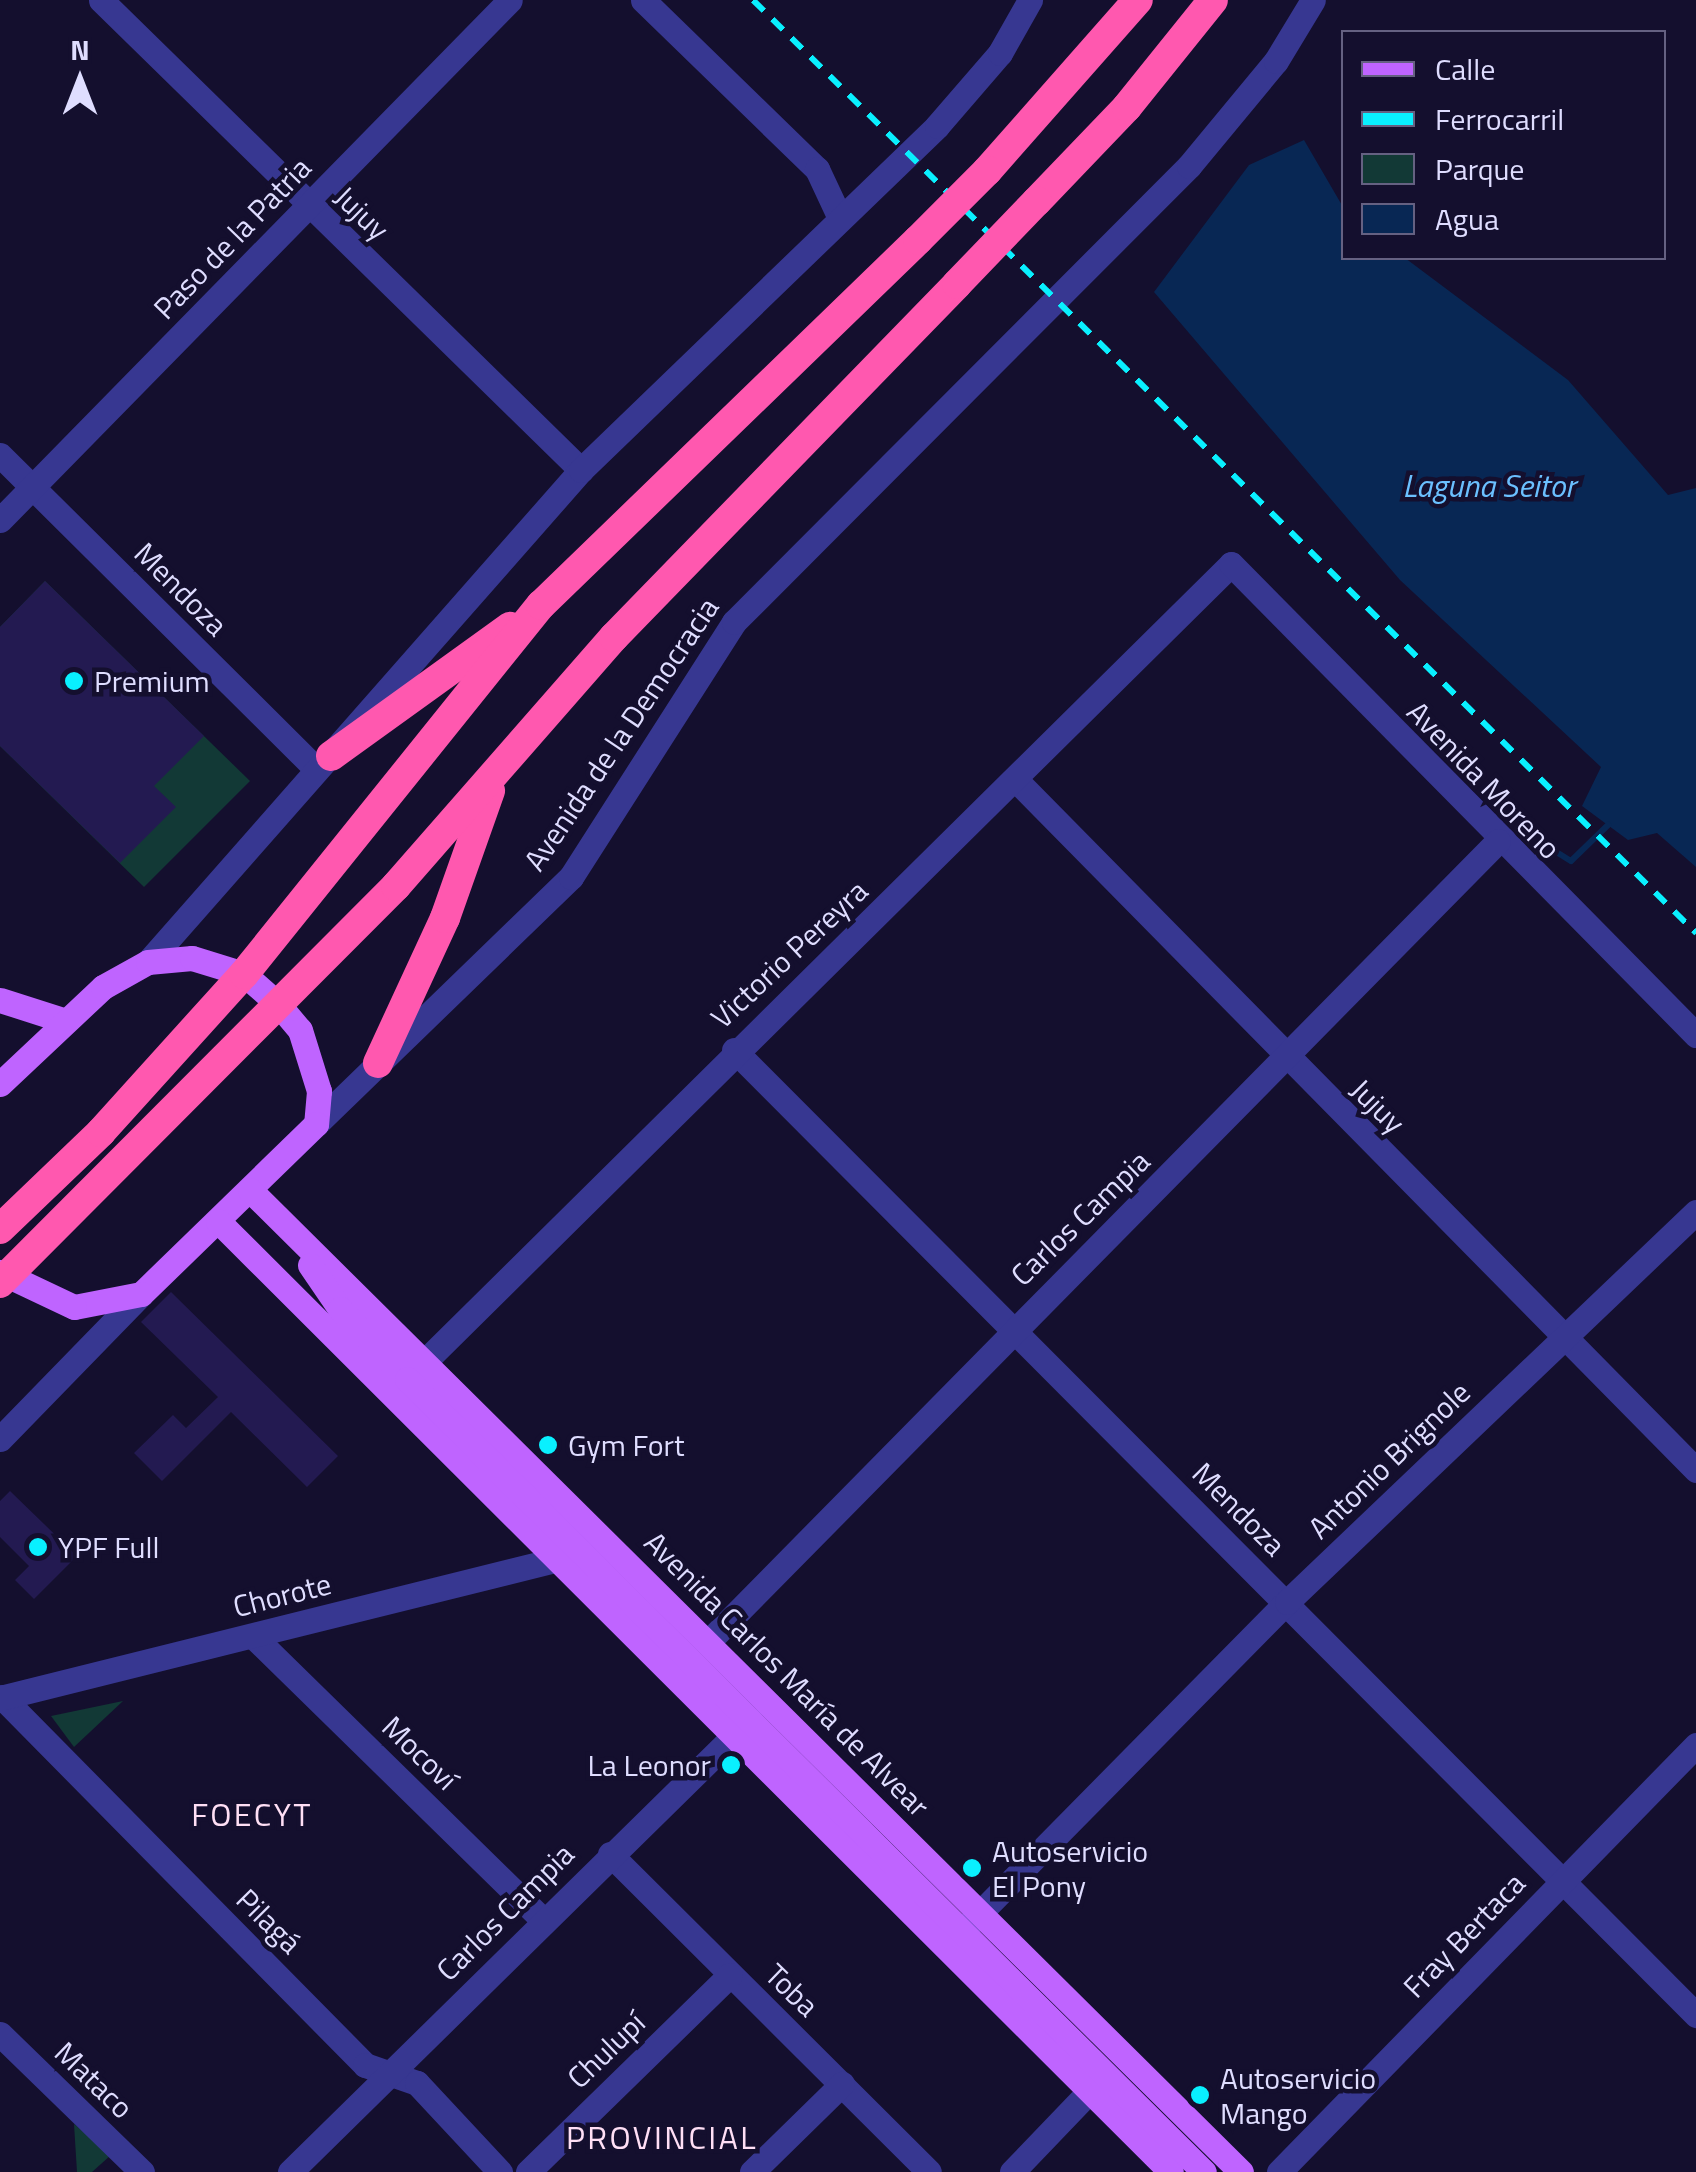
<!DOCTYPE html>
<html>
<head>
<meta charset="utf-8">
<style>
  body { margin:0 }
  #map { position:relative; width:1696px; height:2172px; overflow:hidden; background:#140f2e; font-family:"Titillium Web",sans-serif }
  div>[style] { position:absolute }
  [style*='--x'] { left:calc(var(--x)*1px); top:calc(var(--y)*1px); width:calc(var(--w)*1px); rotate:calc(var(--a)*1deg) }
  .green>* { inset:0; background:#123936 }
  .water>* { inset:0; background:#082754 }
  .stream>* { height:6px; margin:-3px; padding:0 3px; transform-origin:3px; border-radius:3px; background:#082754 }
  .building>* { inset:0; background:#231a51 }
  .minor>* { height:25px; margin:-12.5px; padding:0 12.5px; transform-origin:12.5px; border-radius:12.5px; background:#373791 }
  .major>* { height:25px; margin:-12.5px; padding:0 12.5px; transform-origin:12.5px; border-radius:12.5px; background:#bf64ff }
  .highway>* { height:30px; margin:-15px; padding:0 15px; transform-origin:15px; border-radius:15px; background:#ff58af }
  .rail>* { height:6px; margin-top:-3px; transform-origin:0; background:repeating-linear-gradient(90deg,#09f0ff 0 15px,transparent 0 27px) }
  .highway-bridge>* { height:30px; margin:-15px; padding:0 15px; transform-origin:15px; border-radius:15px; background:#ff58af }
  .dots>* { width:28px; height:28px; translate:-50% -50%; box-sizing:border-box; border:5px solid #140f2e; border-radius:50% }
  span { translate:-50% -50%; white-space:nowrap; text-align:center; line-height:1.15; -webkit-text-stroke:9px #140f2e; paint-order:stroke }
  .street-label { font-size:30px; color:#dfddff }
  .poi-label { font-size:30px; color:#dfddff }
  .left { translate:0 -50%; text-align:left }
  .right { translate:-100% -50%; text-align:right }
  .water-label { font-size:32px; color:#6bc0ff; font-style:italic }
  .neighbourhood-label { font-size:32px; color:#ffdff5; letter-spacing:2.5px }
  .legend { position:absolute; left:1341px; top:30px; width:325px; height:230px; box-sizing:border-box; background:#140f2e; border:2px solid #656182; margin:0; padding:12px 18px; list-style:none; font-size:30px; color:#dfddff }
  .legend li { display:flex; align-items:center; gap:20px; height:50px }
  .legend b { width:50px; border:2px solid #656182 }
  .north { position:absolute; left:30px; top:30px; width:100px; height:100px; -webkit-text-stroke:8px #140f2e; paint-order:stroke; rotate:0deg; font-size:28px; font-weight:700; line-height:40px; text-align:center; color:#dfddff }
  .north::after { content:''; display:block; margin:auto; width:35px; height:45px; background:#dfddff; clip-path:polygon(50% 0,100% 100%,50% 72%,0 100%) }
</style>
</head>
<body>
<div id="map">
  <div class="green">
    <i style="clip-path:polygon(45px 581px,250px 781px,144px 887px,0 746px,0 627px)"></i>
    <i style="clip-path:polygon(123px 1701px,74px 1747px,51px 1716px)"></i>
    <i style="clip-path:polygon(74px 2124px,111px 2155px,92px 2172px,77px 2172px)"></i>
  </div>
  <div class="water">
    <i style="clip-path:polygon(1304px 140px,1343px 207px,1344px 258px,1405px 258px,1568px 380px,1668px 495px,1696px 488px,1696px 867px,1657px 833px,1628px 840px,1582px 806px,1601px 767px,1400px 580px,1154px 292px,1249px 165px)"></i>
  </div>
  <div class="stream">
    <i style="--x:1542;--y:843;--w:34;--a:32"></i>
    <i style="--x:1571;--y:861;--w:52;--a:-44.2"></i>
  </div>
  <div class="building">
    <i style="clip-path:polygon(45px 581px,204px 736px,154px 786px,176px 807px,120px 863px,0 746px,0 627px)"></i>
    <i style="clip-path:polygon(171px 1292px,338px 1456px,307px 1487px,231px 1412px,162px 1481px,134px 1453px,173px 1415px,186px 1428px,218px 1397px,141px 1322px)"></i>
    <i style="clip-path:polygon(10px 1491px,77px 1556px,34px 1599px,15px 1580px,29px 1566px,0 1537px,0 1501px)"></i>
  </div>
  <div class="minor">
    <i style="--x:101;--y:0;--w:672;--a:44.4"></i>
    <i style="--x:643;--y:0;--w:243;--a:44.2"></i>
    <i style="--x:817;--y:169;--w:52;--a:64.9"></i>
    <i style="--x:0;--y:455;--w:445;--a:44.8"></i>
    <i style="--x:0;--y:520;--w:728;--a:-45.56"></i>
    <i style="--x:1018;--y:782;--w:966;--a:45.42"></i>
    <i style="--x:148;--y:962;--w:655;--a:-48.65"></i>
    <i style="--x:581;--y:470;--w:495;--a:-44"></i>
    <i style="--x:937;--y:126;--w:96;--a:-49.2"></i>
    <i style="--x:1000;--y:53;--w:61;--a:-60.5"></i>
    <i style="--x:734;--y:1050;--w:1363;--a:45.09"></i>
    <i style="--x:316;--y:1124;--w:355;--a:-44.1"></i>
    <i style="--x:571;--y:877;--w:303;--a:-57.4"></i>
    <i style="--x:734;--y:622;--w:644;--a:-45.06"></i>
    <i style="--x:1189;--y:166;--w:136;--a:-50.4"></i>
    <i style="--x:1276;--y:61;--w:71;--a:-58.8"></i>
    <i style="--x:411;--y:1375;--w:1153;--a:-44.68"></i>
    <i style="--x:1231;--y:564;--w:662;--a:45.37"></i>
    <i style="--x:0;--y:1439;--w:202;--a:-45.8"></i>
    <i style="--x:253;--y:1636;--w:403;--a:44.4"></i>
    <i style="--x:708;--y:1642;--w:1125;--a:-45.4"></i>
    <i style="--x:2;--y:1697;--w:517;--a:45.39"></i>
    <i style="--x:365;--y:2065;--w:55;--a:19.1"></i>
    <i style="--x:417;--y:2083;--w:122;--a:47"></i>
    <i style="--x:0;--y:1698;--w:593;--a:-13.97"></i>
    <i style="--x:610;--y:1854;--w:450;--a:44.9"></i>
    <i style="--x:966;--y:1927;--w:457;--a:-45.4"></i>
    <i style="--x:1287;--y:1602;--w:565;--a:-43.64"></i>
    <i style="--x:0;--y:2034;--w:198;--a:44.2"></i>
    <i style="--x:290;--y:2172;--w:645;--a:-44.5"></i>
    <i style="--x:528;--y:2172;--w:282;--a:-44.3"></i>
    <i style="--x:752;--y:2172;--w:126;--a:-44.4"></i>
    <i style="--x:1012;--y:2172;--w:130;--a:-46.2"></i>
    <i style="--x:1279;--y:2172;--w:597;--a:-45.68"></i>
  </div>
  <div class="major">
    <i style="--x:0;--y:1000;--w:69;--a:17.7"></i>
    <i style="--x:0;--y:1084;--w:141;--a:-43.3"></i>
    <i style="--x:103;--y:987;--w:51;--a:-29.1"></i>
    <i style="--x:148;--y:962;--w:44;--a:-5.2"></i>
    <i style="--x:192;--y:958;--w:54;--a:17.1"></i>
    <i style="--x:244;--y:974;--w:45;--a:41.4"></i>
    <i style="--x:278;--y:1004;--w:34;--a:50"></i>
    <i style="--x:300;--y:1030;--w:64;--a:72.7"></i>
    <i style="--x:319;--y:1091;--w:33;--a:95"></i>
    <i style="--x:316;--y:1124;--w:244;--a:135.8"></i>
    <i style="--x:141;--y:1294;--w:68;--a:169"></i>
    <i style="--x:74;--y:1307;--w:82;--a:-154.7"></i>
    <i style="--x:250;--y:1190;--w:1395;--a:44.74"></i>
    <i style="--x:218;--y:1221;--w:1346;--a:44.94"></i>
    <i style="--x:310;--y:1265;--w:53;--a:55.7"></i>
    <i style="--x:340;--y:1309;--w:97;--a:46.3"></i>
    <i style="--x:407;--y:1379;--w:1124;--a:44.86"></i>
  </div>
  <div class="highway">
    <i style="--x:987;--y:171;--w:228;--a:-48.6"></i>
    <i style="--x:1037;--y:201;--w:130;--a:-46.2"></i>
    <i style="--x:1127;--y:107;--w:137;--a:-51.2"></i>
    <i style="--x:331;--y:756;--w:221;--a:-35.8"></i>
    <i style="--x:378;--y:1063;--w:160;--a:-65.2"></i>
    <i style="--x:445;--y:918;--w:135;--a:-70.5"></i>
    <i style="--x:0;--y:1229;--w:140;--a:-43.8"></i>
    <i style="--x:101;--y:1132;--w:213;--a:-47.9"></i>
    <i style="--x:244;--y:974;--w:474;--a:-51.2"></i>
    <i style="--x:541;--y:605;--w:525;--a:-44.07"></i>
    <i style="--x:0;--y:1283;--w:561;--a:-45.07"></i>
    <i style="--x:396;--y:886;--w:331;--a:-48.8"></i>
    <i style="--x:614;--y:637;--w:492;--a:-45.8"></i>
  </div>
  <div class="rail">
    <i style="--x:753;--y:0;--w:1327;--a:44.69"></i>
  </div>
  <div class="highway-bridge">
    <i style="--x:918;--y:240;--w:98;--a:-45"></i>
    <i style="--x:957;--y:284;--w:115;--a:-46.1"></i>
  </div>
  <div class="dots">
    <i style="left:74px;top:681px;background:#09f0ff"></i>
    <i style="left:548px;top:1445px;background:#09f0ff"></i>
    <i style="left:38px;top:1547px;background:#09f0ff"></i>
    <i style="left:731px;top:1765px;background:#09f0ff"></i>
    <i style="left:972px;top:1868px;background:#09f0ff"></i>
    <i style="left:1200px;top:2095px;background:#09f0ff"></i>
  </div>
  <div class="street-label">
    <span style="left:362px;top:213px;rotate:44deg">Jujuy</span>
    <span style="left:232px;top:238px;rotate:-46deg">Paso de la Patria</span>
    <span style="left:181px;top:589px;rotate:45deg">Mendoza</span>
    <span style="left:621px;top:734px;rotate:-56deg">Avenida de la Democracia</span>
    <span style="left:1484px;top:780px;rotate:46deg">Avenida Moreno</span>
    <span style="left:789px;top:954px;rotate:-43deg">Victorio Pereyra</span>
    <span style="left:1378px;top:1106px;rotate:45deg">Jujuy</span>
    <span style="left:1080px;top:1218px;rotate:-44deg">Carlos Campia</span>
    <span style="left:1389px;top:1460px;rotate:-44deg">Antonio Brignole</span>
    <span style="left:1239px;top:1509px;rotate:45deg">Mendoza</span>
    <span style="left:282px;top:1595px;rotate:-14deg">Chorote</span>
    <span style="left:787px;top:1674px;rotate:45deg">Avenida Carlos María de Alvear</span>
    <span style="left:420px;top:1753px;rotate:44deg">Mocoví</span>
    <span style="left:505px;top:1912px;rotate:-45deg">Carlos Campia</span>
    <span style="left:269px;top:1921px;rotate:45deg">Pilagá</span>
    <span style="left:1464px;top:1935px;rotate:-46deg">Fray Bertaca</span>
    <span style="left:792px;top:1990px;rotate:44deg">Toba</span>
    <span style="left:606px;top:2050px;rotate:-44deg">Chulupí</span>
    <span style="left:94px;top:2080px;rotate:44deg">Mataco</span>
  </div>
  <div class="poi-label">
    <span class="left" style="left:94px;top:681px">Premium</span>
    <span class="left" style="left:568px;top:1445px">Gym Fort</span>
    <span class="left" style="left:58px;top:1547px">YPF Full</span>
    <span class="right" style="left:711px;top:1765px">La Leonor</span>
    <span class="left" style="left:992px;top:1868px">Autoservicio<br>El Pony</span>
    <span class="left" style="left:1220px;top:2095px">Autoservicio<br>Mango</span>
  </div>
  <div class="water-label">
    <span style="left:1489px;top:485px">Laguna Seitor</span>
  </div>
  <div class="neighbourhood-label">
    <span style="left:252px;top:1814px">FOECYT</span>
    <span style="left:662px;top:2137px">PROVINCIAL</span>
  </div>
  <ul class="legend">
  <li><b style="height:12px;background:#bf64ff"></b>Calle</li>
  <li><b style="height:12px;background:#09f0ff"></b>Ferrocarril</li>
  <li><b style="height:28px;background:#123936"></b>Parque</li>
  <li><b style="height:28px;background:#082754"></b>Agua</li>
  </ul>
  <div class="north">N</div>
</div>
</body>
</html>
